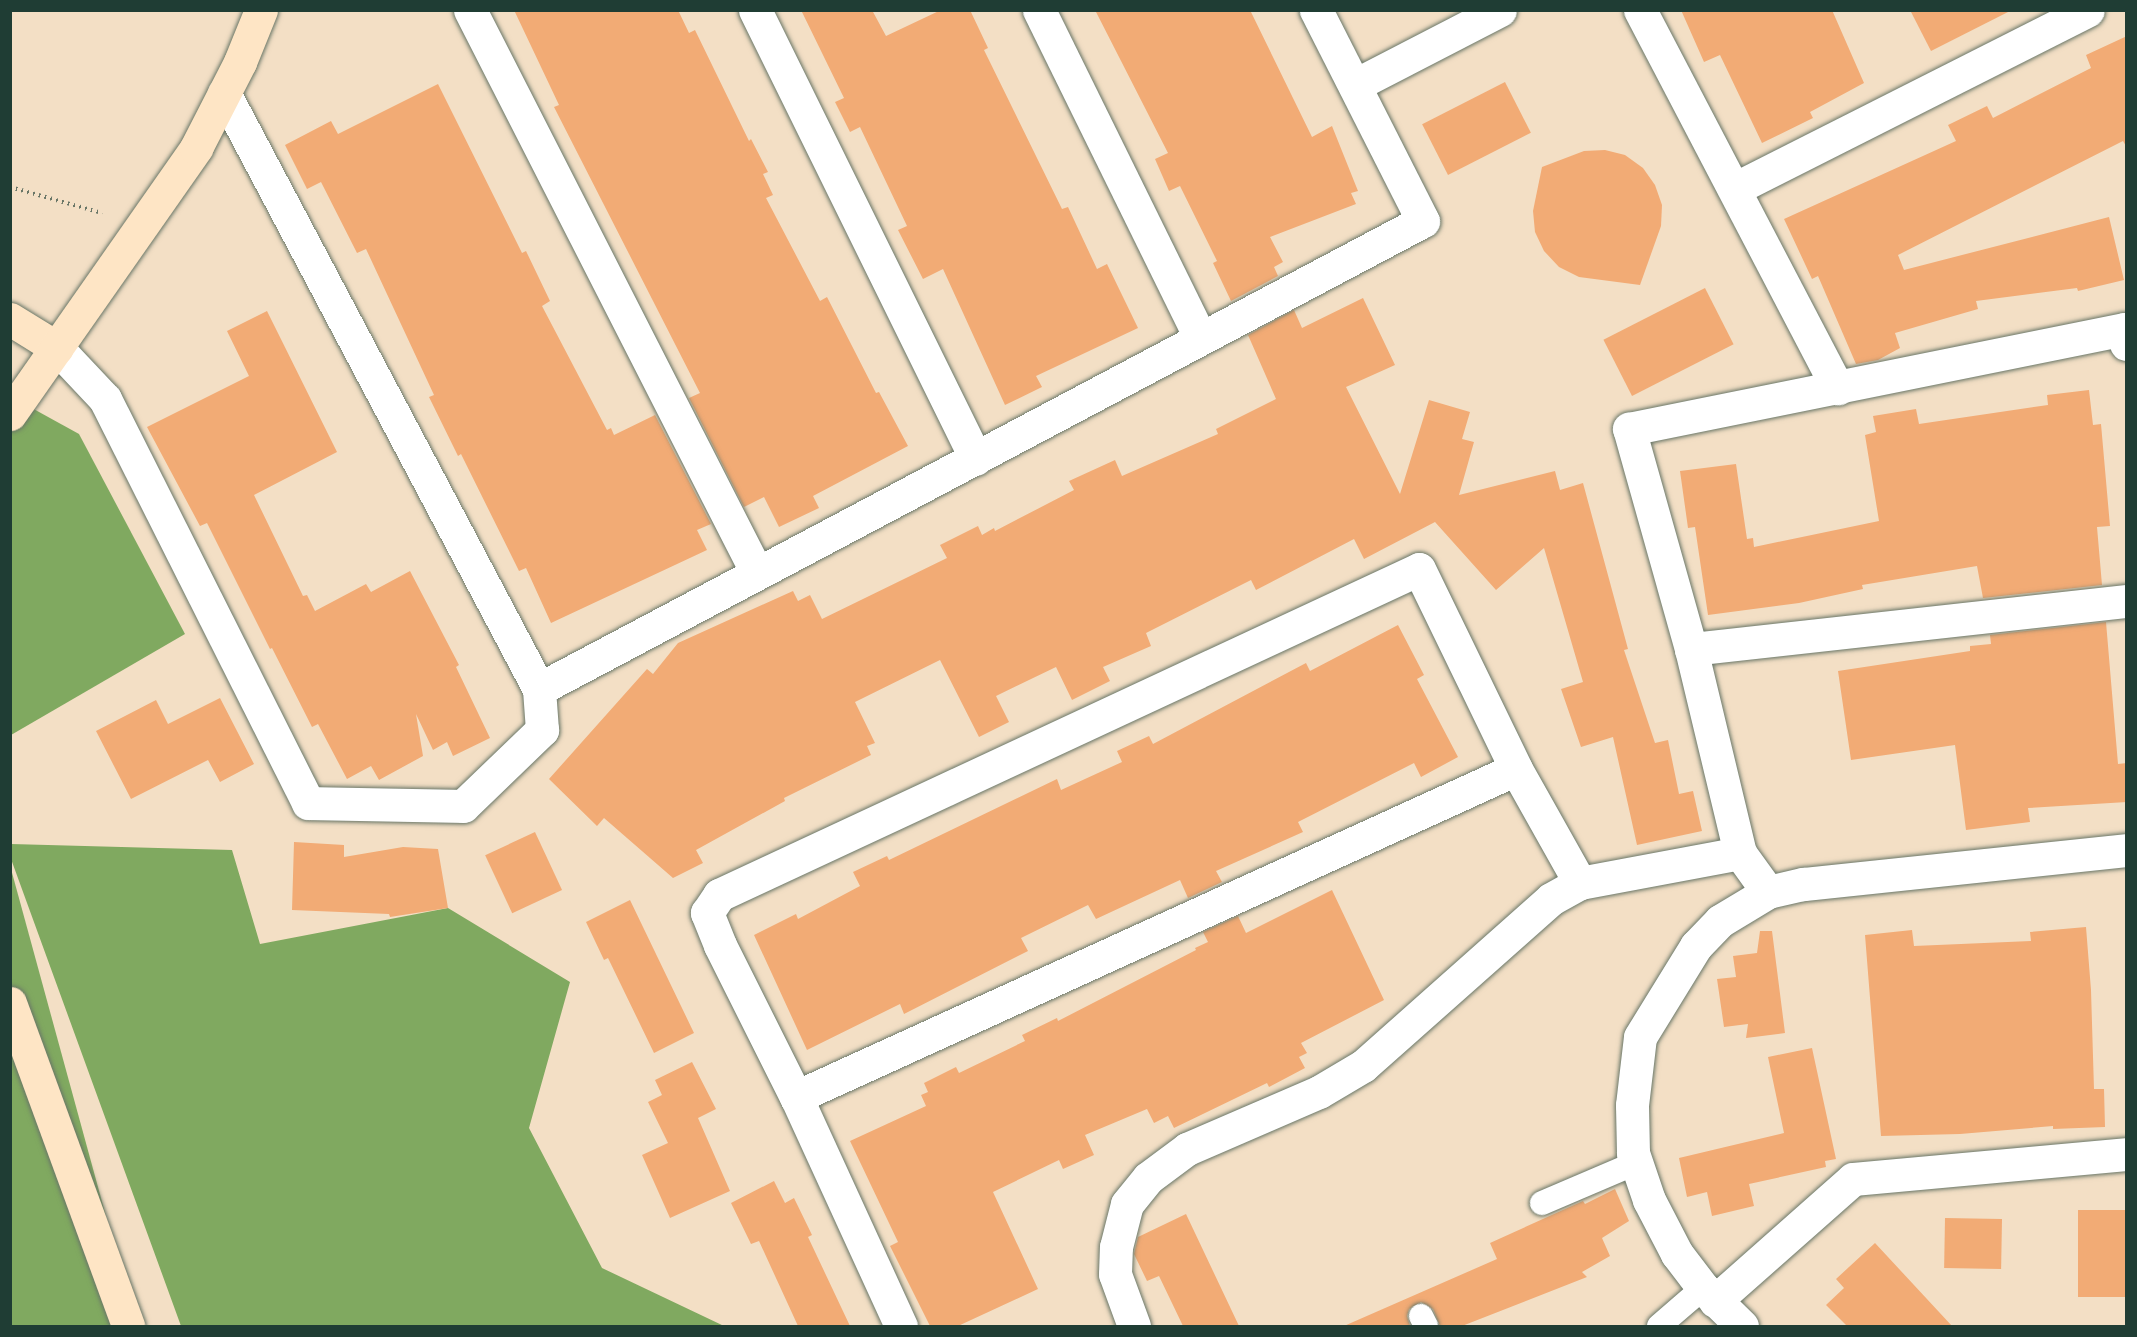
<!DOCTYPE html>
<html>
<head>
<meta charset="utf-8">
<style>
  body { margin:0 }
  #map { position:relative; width:2137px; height:1337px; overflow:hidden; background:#f3dfc5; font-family:Alegreya,serif }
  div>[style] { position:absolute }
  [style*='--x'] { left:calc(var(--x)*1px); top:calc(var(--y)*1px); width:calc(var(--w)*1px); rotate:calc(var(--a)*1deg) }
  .forest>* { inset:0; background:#80a960 }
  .building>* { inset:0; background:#f2ab75; transform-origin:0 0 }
  .path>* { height:4px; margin-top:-2px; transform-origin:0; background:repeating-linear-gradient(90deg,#697667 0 1.5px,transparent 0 6px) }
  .roads { filter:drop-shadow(0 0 2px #697667) drop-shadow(0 0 2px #697667) }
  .lane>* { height:24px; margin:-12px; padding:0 12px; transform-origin:12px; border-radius:12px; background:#fff }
  .street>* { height:33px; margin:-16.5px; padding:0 16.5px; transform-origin:16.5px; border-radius:16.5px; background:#fff }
  .secondary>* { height:33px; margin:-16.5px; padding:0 16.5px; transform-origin:16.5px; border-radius:16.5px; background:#fee5c5 }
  span { translate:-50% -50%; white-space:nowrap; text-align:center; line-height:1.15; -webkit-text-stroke:5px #f6f6f2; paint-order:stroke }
  .frame { position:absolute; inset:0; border:12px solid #1f3d34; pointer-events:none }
</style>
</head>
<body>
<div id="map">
  <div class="forest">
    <i style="clip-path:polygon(10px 396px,79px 434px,185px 634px,11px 735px)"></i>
    <i style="clip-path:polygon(11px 844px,232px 850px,260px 944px,448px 908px,570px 982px,529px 1128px,602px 1268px,724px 1326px,181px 1326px,11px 859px)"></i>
    <i style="clip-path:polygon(11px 869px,136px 1326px,11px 1326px)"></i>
  </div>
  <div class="building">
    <i style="clip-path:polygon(514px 10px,678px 10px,689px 33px,695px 30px,749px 141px,751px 139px,768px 172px,763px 174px,773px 195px,766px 198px,820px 301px,827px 297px,876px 393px,879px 392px,908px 446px,813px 496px,819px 508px,779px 527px,764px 497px,744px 507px,689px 398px,700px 393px,554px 107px,559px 105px)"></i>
    <i style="clip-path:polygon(801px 10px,872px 10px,886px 36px,941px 10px,970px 10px,988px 48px,984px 50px,1062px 209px,1068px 207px,1097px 269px,1107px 264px,1138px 328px,1036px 376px,1042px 387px,1005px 405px,943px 269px,923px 279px,898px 230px,907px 226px,860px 127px,850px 132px,835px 102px,844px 98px)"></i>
    <i style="clip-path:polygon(1095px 10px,1250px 10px,1312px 137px,1332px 126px,1358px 191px,1351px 193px,1356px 204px,1270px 237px,1283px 262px,1274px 267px,1278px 276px,1231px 301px,1213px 263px,1217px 261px,1180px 186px,1169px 191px,1155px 159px,1168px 153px)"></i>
    <i style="clip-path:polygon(1681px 10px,1832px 10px,1864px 83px,1810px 112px,1813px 118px,1762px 143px,1720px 55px,1704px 62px)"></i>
    <i style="clip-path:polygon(1910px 10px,2012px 10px,1931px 51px)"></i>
    <i style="clip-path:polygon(2127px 36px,2127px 148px,2123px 141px,1898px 255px,1904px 270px,2109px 217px,2124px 280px,2078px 291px,2077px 288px,1976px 301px,1978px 309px,1895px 333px,1900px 348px,1878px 360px,1856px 364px,1818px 276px,1812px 279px,1784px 219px,1956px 141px,1948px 125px,1987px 106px,1993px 118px,2091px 68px,2086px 55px)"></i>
    <i style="left:1505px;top:82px;width:57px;height:93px;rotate:63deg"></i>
    <i style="clip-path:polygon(438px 84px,522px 253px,526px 251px,550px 301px,542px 306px,607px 430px,611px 428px,614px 435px,655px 415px,711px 524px,697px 530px,707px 550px,551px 623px,526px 568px,519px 571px,461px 454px,458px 456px,429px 397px,434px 395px,366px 249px,357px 253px,321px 182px,307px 189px,285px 145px,331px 121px,338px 134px)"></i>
    <i style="clip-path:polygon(1605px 150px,1625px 155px,1643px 168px,1655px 185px,1662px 205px,1661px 226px,1640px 285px,1579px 277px,1559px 267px,1544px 251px,1535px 232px,1533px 211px,1542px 167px,1584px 151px)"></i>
    <i style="left:1705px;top:288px;width:63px;height:114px;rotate:63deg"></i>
    <i style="clip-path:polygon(1363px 298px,1395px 365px,1346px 387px,1400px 494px,1429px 400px,1470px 412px,1462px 439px,1474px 442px,1459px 495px,1555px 471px,1560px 490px,1583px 483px,1628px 649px,1624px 650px,1655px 743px,1668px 740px,1679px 794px,1693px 791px,1702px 831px,1637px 845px,1613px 737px,1581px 747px,1561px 689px,1583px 682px,1544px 548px,1496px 590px,1435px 522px,1364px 559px,1354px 539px,1256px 590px,1251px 580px,1146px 633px,1151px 646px,1103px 667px,1110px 681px,1072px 700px,1056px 667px,996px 696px,1009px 722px,979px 737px,940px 660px,855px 702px,875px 743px,867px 746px,871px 755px,784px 798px,785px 801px,696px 850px,703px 863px,673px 878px,604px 818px,597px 826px,549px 779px,647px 669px,653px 674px,678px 643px,793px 591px,798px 601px,810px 595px,822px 619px,947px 558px,940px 545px,978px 526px,982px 535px,994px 528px,995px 531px,1074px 490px,1069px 481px,1115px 460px,1122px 476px,1218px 434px,1216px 429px,1276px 399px,1248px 335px,1294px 310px,1302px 328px)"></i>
    <i style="clip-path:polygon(267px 311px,337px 452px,254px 495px,303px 596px,307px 595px,315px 611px,366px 584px,371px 592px,410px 571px,459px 665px,456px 667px,490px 738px,453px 756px,447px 742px,433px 750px,416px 714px,423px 756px,379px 780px,371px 766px,347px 779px,318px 724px,312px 727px,272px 648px,270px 649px,207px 523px,200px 526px,147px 427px,249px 376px,227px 331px)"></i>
    <i style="clip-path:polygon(2089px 390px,2093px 425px,2101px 424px,2110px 526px,2097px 527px,2102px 585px,1983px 598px,1977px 566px,1862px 585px,1863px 589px,1799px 603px,1708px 615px,1695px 527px,1688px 528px,1680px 471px,1736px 464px,1747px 539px,1753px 538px,1754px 547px,1879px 521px,1865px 435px,1876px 432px,1873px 416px,1916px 409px,1919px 424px,2048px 405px,2047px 395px)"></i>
    <i style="clip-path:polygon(2106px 622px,2118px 764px,2127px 763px,2127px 802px,2028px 808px,2030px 822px,1966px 830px,1955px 745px,1851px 760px,1838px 671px,1970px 651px,1970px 646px,1991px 644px,1990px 635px)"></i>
    <i style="clip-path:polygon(1398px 625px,1424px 675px,1417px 679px,1458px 757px,1421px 777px,1414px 763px,1298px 822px,1303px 832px,1216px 871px,1222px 882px,1188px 898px,1180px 880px,1096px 919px,1088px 905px,1021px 938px,1028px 951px,904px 1014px,900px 1004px,807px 1050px,754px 935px,796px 914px,798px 919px,860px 886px,853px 872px,887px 856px,889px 860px,1057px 779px,1061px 790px,1122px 762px,1117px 751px,1149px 736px,1153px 744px,1306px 663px,1310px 671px)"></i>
    <i style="clip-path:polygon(220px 698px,254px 764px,220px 782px,208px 760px,131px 799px,96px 731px,156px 700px,168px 724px)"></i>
    <i style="left:535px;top:832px;width:64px;height:55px;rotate:65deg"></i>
    <i style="clip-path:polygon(294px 842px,344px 845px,344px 857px,403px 847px,438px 849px,448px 908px,390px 917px,389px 914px,292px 910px)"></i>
    <i style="clip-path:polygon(1332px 890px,1384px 1000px,1301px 1043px,1307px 1053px,1299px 1057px,1305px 1068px,1269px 1087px,1267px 1083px,1174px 1128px,1168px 1116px,1154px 1123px,1147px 1109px,1085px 1135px,1094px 1155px,1063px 1169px,1059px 1160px,993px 1192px,1038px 1289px,958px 1326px,930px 1326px,890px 1246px,898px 1242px,850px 1141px,926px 1106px,921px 1095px,928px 1092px,924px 1083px,956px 1067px,959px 1073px,1025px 1041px,1022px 1035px,1057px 1018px,1058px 1021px,1196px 950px,1195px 948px,1208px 942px,1203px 932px,1238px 916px,1246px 933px)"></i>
    <i style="clip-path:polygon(630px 900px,694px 1033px,654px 1053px,608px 958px,604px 960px,586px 922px)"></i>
    <i style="clip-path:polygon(2086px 927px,2091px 990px,2094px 1089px,2104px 1089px,2105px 1127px,2053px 1129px,2053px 1126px,1960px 1134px,1881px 1136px,1865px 935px,1912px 930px,1914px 946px,2031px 941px,2030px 932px)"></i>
    <i style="clip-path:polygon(1760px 931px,1772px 931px,1785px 1033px,1746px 1038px,1748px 1024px,1724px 1027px,1717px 979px,1736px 977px,1733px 956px,1757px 953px)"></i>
    <i style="clip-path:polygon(1812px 1048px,1836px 1159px,1825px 1161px,1826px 1167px,1749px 1184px,1754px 1206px,1712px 1216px,1707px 1192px,1687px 1197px,1679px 1158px,1784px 1133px,1768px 1057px)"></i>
    <i style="clip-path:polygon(692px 1062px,716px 1109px,698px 1118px,730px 1191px,670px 1218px,642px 1155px,668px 1143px,648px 1102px,662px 1095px,655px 1080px)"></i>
    <i style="clip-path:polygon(774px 1181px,785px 1203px,794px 1198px,812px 1235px,808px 1237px,850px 1326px,798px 1326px,759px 1241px,751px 1244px,731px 1203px)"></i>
    <i style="clip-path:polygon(1615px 1189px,1629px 1221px,1602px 1238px,1610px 1256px,1582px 1272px,1587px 1277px,1462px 1326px,1440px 1326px,1433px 1309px,1421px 1302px,1409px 1309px,1407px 1316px,1410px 1326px,1344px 1326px,1497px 1259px,1490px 1243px,1554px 1214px,1583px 1201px,1585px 1204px)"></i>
    <i style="left:2078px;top:1210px;width:49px;height:87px"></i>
    <i style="clip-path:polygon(1186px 1214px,1239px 1326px,1183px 1326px,1159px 1276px,1147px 1281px,1134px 1254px,1138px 1237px)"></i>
    <i style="left:1945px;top:1218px;width:57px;height:50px;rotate:1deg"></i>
    <i style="clip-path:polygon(1875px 1243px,1952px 1326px,1847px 1326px,1826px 1305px,1844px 1288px,1836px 1279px)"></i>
  </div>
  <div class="path">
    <i style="--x:10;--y:187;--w:96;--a:15.8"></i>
  </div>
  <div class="roads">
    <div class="lane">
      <i style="--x:1542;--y:1203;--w:102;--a:-23.1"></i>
      <i style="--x:1421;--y:1316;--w:11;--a:63"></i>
      <i style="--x:1659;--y:1326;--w:58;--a:-40.8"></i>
    </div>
    <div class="street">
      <i style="--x:470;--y:10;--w:632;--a:62.99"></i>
      <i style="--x:755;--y:10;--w:500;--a:63.79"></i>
      <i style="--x:1039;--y:10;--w:364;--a:63.8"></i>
      <i style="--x:1640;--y:10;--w:427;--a:62.4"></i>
      <i style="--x:1355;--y:85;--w:163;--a:-27.3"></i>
      <i style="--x:1736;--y:188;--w:394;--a:-26.8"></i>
      <i style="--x:57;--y:348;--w:70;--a:46.7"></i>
      <i style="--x:105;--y:399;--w:452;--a:63.3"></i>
      <i style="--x:308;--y:803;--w:155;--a:1.1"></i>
      <i style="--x:463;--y:806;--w:110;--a:-43.9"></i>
      <i style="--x:542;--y:730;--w:41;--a:-94.2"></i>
      <i style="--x:539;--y:689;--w:674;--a:-117.86"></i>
      <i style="--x:1691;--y:649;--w:438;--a:-6.3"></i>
      <i style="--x:539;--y:689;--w:1000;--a:-27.9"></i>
      <i style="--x:1423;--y:221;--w:237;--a:-116.9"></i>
      <i style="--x:1768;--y:892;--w:48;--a:-125.7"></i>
      <i style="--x:1740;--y:853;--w:210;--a:-103.5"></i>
      <i style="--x:1691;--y:649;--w:229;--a:-105.7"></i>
      <i style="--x:1629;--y:429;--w:506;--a:-11.4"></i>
      <i style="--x:2125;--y:329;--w:15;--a:86"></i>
      <i style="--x:796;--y:1097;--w:791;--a:-24.49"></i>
      <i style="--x:1715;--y:1301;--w:184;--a:-41.5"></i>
      <i style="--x:1853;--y:1179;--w:274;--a:-5.2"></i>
      <i style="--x:901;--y:1326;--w:252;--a:-114.6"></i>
      <i style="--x:796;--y:1097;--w:170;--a:-116.6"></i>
      <i style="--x:720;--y:945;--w:35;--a:-112"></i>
      <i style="--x:707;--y:913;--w:22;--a:-56"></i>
      <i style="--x:719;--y:895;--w:772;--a:-24.97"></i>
      <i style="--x:1419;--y:569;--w:222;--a:64.1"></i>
      <i style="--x:1516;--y:769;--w:131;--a:60.7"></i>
      <i style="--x:1134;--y:1326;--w:55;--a:-110.1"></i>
      <i style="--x:1115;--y:1274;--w:27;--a:-88"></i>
      <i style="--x:1116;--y:1247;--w:44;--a:-75.7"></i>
      <i style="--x:1127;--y:1204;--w:33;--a:-51"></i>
      <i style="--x:1148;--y:1178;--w:49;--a:-36.6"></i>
      <i style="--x:1187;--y:1149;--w:144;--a:-23.4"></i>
      <i style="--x:1319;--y:1092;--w:51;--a:-30.6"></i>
      <i style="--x:1363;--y:1066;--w:251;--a:-41.6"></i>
      <i style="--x:1551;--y:899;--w:33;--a:-29"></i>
      <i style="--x:1580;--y:883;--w:163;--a:-10.6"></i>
      <i style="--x:1742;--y:1326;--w:54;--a:-135.7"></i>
      <i style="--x:1703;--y:1288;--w:43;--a:-127.4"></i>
      <i style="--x:1677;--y:1254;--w:61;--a:-117.4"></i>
      <i style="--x:1649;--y:1200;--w:50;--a:-108.8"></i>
      <i style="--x:1633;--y:1153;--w:48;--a:-91.2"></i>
      <i style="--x:1632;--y:1105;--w:68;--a:-83.3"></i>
      <i style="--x:1640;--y:1037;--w:107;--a:-58.4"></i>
      <i style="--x:1696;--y:946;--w:35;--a:-46"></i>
      <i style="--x:1720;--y:921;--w:56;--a:-31.1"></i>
      <i style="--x:1768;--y:892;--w:37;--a:-13"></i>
      <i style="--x:1804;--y:884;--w:324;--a:-6"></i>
    </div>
    <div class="secondary">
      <i style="--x:10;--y:319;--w:55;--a:31.7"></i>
      <i style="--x:10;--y:414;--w:325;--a:-55"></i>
      <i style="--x:196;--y:148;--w:97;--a:-62.9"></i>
      <i style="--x:240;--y:62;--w:56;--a:-68"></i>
      <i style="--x:10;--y:1003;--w:344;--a:69.9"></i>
    </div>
  </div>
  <div class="frame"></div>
</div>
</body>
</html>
